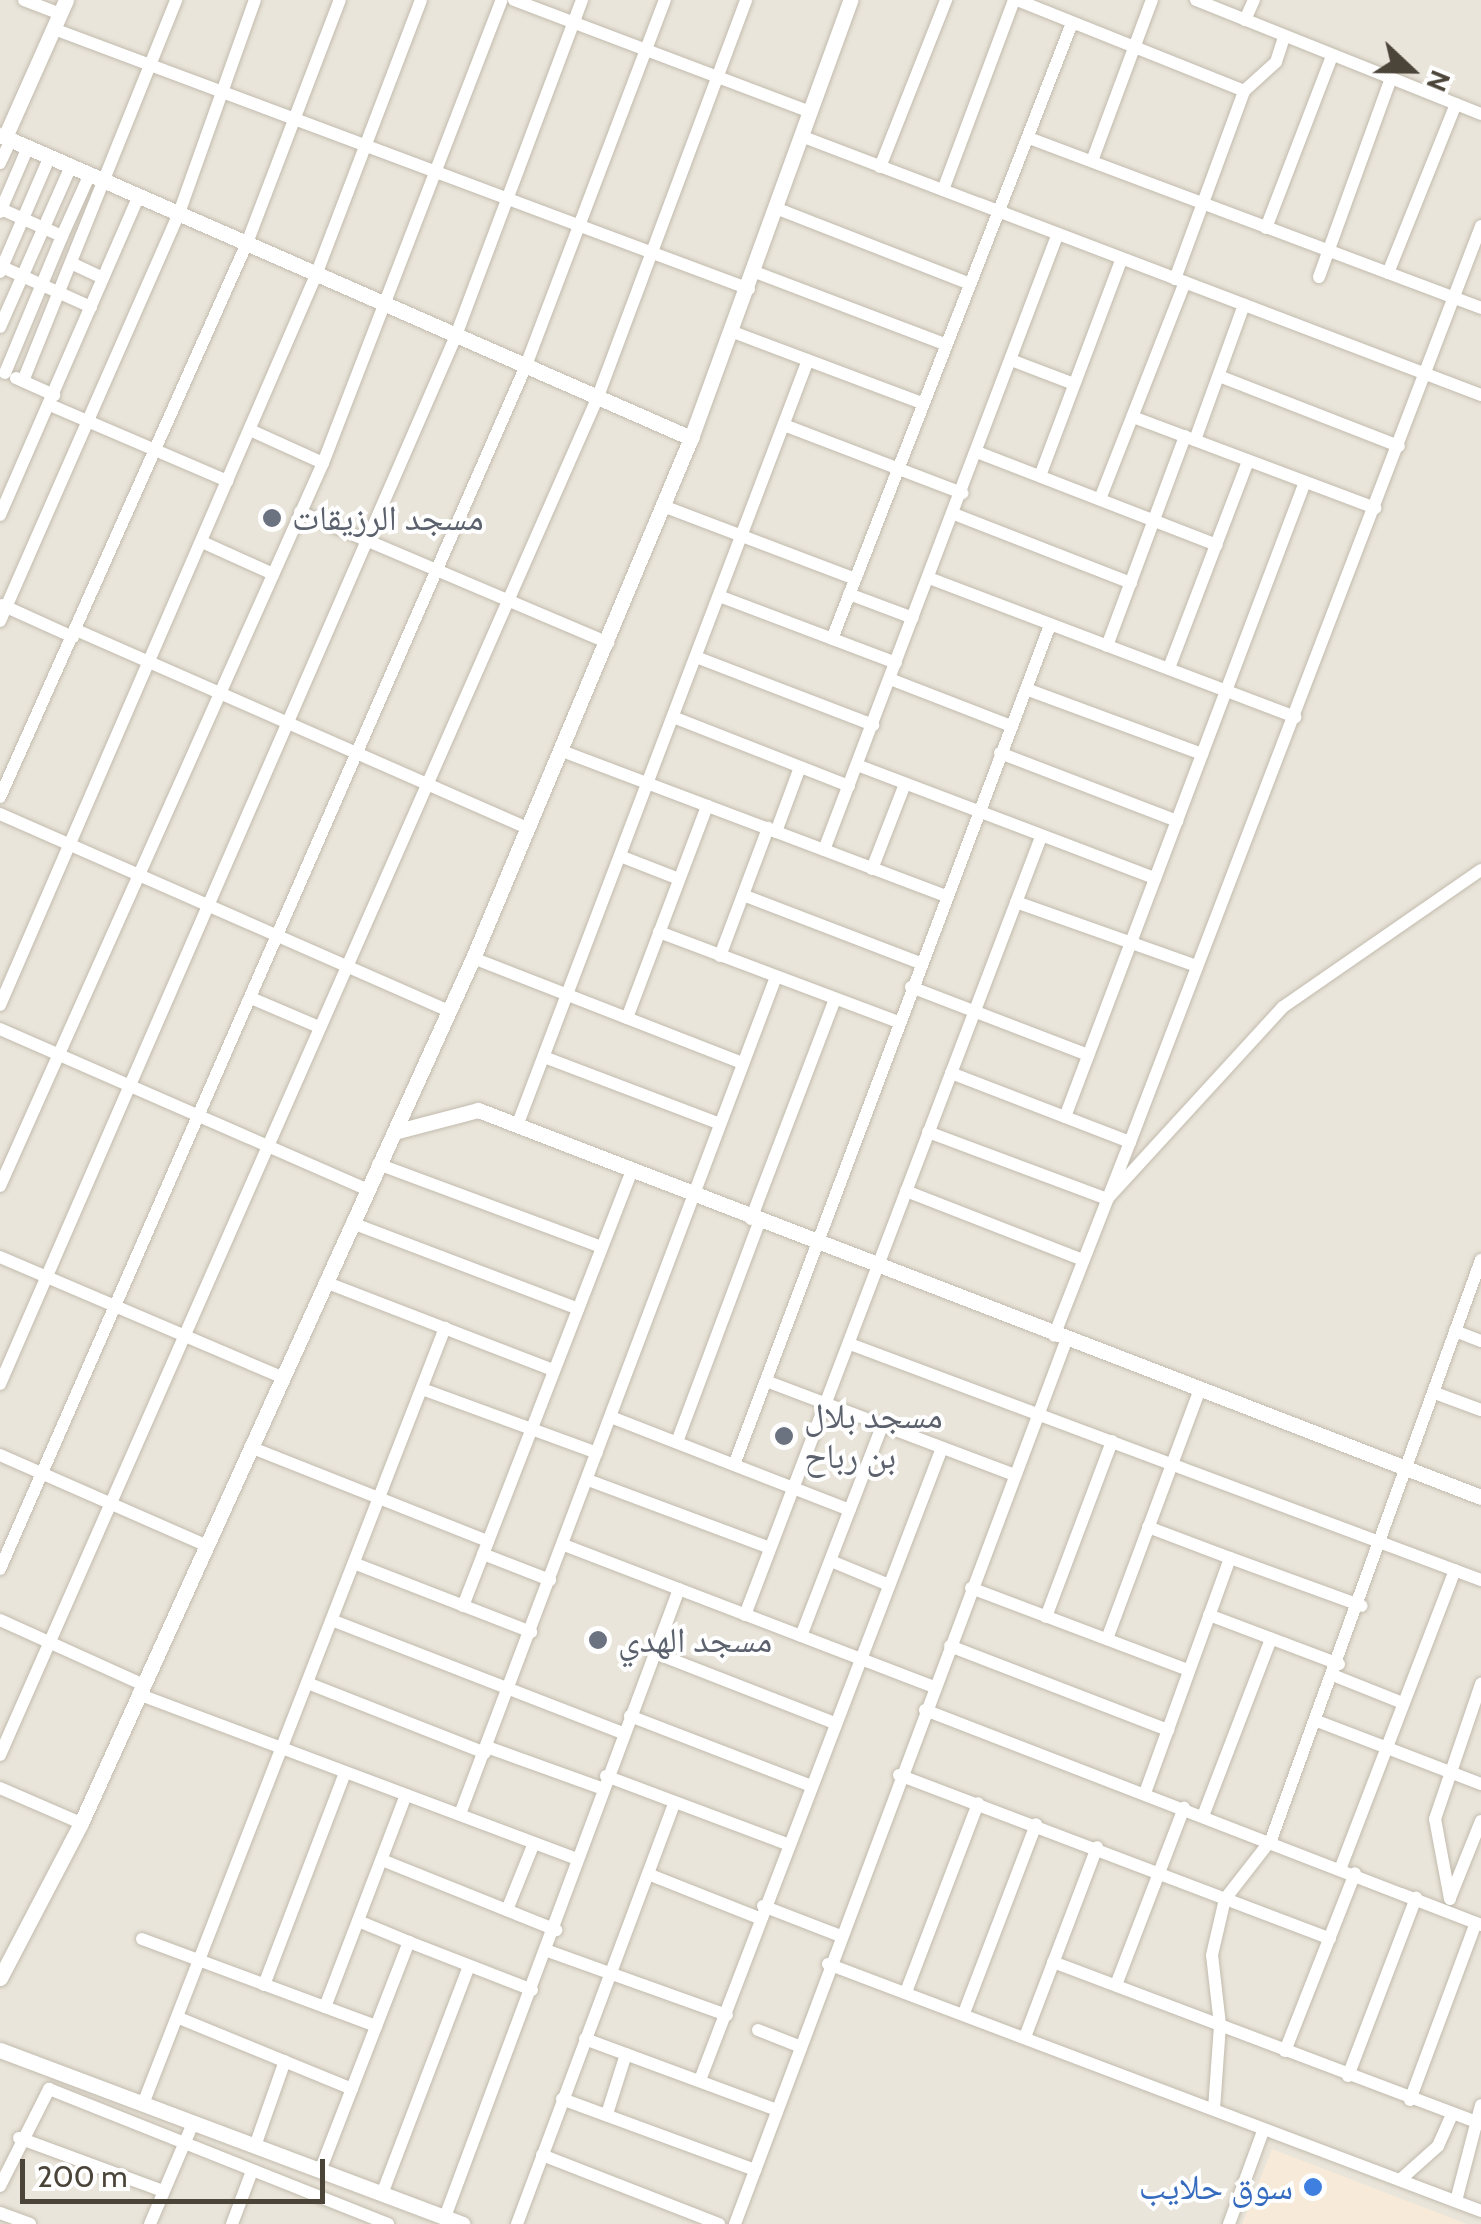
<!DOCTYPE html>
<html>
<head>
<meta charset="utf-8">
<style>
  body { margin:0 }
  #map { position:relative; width:1481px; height:2224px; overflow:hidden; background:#f6f3ec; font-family:Cabin,"Noto Naskh Arabic",sans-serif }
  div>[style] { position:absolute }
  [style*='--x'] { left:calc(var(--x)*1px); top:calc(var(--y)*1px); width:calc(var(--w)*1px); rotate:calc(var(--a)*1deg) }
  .residential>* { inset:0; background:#eae5da; transform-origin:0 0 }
  .commercial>* { inset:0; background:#f7ead8 }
  .roads { filter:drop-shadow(0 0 2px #c2bbae) drop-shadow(0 0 2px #c2bbae) }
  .minor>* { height:12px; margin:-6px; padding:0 6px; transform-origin:6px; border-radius:6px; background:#fff }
  .tertiary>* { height:15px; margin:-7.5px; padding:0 7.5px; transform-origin:7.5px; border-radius:7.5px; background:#fff }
  .dots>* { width:28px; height:28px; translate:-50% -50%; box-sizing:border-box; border:5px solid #fff; border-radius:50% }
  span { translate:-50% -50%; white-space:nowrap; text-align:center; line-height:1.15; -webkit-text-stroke:8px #fff; paint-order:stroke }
  .worship-label { font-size:35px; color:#5b616d }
  .left { translate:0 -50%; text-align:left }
  .shop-label { font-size:35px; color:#366cbe }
  .right { translate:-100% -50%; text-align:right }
  .north { position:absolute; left:1361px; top:20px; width:100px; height:100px; -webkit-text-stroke:8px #fff; paint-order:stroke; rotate:112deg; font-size:28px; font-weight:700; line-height:40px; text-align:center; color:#4b4439 }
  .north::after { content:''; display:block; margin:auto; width:35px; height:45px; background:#4b4439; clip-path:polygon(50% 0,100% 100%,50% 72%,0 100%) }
  .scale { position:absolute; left:20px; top:2159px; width:305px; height:45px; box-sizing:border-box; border:5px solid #4b4439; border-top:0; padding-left:12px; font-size:30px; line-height:35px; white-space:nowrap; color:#4b4439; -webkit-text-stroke:8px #fff; paint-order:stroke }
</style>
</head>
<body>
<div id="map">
  <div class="residential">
    <i style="left:0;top:0;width:1481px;height:2224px"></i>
  </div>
  <div class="commercial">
    <i style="clip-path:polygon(1272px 2149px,1467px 2224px,1242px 2224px)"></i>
  </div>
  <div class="roads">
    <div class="minor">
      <i style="--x:24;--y:0;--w:39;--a:21"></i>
      <i style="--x:514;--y:0;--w:316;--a:20.7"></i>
      <i style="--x:1017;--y:0;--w:245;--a:21.8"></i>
      <i style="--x:1196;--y:0;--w:307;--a:21.8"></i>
      <i style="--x:1245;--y:20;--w:22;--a:-66"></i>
      <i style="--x:54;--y:29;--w:742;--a:20.51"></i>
      <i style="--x:801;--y:136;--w:728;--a:20.85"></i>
      <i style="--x:1029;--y:138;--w:483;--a:20.6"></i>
      <i style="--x:1092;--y:161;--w:172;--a:-69.6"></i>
      <i style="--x:0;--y:163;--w:26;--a:-65"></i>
      <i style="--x:880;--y:167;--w:180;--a:-68.4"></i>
      <i style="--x:943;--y:190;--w:203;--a:-69.5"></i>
      <i style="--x:1;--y:209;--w:67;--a:23.9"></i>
      <i style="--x:62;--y:236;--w:68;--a:-65.7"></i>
      <i style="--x:778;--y:209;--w:204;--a:21.3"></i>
      <i style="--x:0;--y:212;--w:71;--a:-66.7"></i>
      <i style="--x:1266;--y:228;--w:184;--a:-69"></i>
      <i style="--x:73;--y:264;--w:33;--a:25"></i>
      <i style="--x:0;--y:266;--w:100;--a:24.3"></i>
      <i style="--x:0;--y:272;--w:126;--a:-66.7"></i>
      <i style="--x:755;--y:272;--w:203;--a:20.8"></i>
      <i style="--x:1388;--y:273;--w:182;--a:-68.1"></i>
      <i style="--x:1319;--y:277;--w:212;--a:-70.1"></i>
      <i style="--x:1175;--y:279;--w:200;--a:-69.8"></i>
      <i style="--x:1244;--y:91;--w:43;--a:-42.2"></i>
      <i style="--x:1276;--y:62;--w:25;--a:-72"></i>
      <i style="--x:0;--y:327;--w:176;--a:-66.2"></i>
      <i style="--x:733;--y:332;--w:202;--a:20.6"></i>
      <i style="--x:1011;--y:360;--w:67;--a:20.9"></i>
      <i style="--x:5;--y:373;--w:148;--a:-67.4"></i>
      <i style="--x:1219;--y:376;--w:193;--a:21.3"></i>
      <i style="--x:16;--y:378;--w:42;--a:24.1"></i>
      <i style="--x:23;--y:381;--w:411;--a:-68.1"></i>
      <i style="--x:50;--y:405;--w:193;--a:23.2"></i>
      <i style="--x:1133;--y:417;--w:259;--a:20.6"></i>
      <i style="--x:784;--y:425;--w:191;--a:20.9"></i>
      <i style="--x:250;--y:430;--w:80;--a:24.3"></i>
      <i style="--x:1195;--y:440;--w:144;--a:-70.1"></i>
      <i style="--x:977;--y:452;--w:257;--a:21.2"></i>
      <i style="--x:1040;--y:476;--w:231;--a:-69.4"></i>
      <i style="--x:1100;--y:499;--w:233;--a:-68.6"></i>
      <i style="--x:663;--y:506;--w:205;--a:20.8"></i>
      <i style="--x:300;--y:512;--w:335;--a:23"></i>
      <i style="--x:954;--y:514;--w:190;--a:21.3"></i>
      <i style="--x:0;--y:515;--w:348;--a:-66.5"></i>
      <i style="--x:202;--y:542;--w:78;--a:24.3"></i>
      <i style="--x:929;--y:578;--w:392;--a:20.8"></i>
      <i style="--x:849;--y:594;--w:68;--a:20.6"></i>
      <i style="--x:719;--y:596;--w:189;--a:20.7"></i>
      <i style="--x:2;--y:605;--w:78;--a:24.3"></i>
      <i style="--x:0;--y:621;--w:446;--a:-66.3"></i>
      <i style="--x:179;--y:213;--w:226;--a:-70.4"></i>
      <i style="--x:76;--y:630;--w:493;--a:23.7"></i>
      <i style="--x:832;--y:639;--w:661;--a:-68.71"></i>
      <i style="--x:1107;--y:646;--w:224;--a:-69.6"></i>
      <i style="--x:696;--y:657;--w:190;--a:21"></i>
      <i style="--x:1169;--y:668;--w:222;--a:-69.1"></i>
      <i style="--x:890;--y:679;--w:130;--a:21.2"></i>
      <i style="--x:1026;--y:689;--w:188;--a:20.3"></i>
      <i style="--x:673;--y:717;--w:189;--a:21.4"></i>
      <i style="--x:562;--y:751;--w:410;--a:20.7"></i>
      <i style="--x:1000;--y:753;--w:190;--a:21"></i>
      <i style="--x:857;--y:765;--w:319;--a:20.8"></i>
      <i style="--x:0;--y:797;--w:607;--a:-65.97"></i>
      <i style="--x:247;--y:243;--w:260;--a:-69.1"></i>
      <i style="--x:0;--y:814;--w:489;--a:23.7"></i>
      <i style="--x:776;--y:832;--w:69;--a:-69.7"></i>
      <i style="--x:824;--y:850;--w:657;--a:-69.22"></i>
      <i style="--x:620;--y:856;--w:63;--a:21.3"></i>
      <i style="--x:872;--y:869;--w:91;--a:-68.8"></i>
      <i style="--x:743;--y:895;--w:190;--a:21"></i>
      <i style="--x:1016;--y:902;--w:192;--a:19.5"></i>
      <i style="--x:659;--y:932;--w:255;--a:20.6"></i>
      <i style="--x:720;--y:956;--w:137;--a:-69.4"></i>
      <i style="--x:473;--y:958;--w:290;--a:21.3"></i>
      <i style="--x:911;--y:987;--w:190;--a:21"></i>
      <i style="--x:251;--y:998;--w:74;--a:23.1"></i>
      <i style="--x:0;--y:1005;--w:795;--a:-66.59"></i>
      <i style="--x:316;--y:275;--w:294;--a:-69.1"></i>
      <i style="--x:627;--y:1018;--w:227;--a:-69.3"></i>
      <i style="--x:0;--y:1029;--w:400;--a:23.6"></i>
      <i style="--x:544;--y:1057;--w:188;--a:20.8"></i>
      <i style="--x:951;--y:1073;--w:192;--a:21.1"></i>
      <i style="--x:1130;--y:1142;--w:208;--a:111.4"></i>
      <i style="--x:1065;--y:1117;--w:679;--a:-69.3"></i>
      <i style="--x:517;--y:1126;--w:819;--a:-69.2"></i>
      <i style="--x:928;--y:1132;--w:191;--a:20.5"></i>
      <i style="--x:1130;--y:1142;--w:981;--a:-69.03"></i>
      <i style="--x:378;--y:1164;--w:238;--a:20.4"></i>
      <i style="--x:0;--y:1186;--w:792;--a:-65.93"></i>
      <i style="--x:323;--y:463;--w:496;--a:-68.9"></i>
      <i style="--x:906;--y:1191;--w:190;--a:21.3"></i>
      <i style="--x:1107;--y:1199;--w:260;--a:-47.5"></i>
      <i style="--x:1283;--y:1007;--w:241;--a:-34.7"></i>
      <i style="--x:751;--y:1219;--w:235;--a:-69.1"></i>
      <i style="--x:352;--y:1223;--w:242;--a:20.8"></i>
      <i style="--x:0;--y:1257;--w:306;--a:23.1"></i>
      <i style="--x:325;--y:1282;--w:244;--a:21.1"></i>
      <i style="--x:1455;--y:1331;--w:28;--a:21"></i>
      <i style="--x:850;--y:1344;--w:674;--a:20.51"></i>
      <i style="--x:766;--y:1381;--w:266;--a:20.7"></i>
      <i style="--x:0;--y:1384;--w:1141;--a:-66.49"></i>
      <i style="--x:455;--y:338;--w:361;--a:-69.4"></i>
      <i style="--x:422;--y:1389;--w:186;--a:20.1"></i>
      <i style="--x:1435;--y:1393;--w:49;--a:20.3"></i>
      <i style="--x:611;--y:1417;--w:256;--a:21.3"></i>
      <i style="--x:677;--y:1442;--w:234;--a:-69.5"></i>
      <i style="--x:250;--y:1447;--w:256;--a:21.6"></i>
      <i style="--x:0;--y:1455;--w:224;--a:23.7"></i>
      <i style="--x:734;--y:1465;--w:897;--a:-69.38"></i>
      <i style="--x:588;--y:1480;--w:194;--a:20.5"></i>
      <i style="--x:1148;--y:1527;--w:88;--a:20.7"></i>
      <i style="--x:564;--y:1545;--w:396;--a:21"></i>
      <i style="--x:483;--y:1554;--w:72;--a:21.2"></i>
      <i style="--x:831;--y:1561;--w:63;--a:22.5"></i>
      <i style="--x:356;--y:1564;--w:188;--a:21.2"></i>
      <i style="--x:0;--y:1569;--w:1311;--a:-66.39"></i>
      <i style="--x:525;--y:368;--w:394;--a:-69.2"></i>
      <i style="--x:971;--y:1588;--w:232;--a:20.7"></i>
      <i style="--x:463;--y:1606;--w:465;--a:-68.8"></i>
      <i style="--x:745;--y:1615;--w:832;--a:-69.17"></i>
      <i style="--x:1209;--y:1615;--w:139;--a:20.7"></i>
      <i style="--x:1046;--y:1617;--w:188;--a:-69.4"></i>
      <i style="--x:0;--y:1620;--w:156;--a:24.3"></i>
      <i style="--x:334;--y:1621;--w:310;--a:21.2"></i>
      <i style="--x:801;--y:1636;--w:225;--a:-68.9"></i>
      <i style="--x:1107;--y:1639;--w:264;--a:-69.6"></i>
      <i style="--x:950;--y:1646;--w:234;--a:21.1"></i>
      <i style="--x:655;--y:1653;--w:193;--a:21.3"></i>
      <i style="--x:1335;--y:1676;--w:73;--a:21.7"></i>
      <i style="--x:310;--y:1684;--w:188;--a:21.5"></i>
      <i style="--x:138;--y:1694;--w:468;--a:20.6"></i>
      <i style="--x:925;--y:1710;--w:596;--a:21.14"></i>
      <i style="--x:630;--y:1716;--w:192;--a:21.1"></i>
      <i style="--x:1317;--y:1721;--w:176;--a:21"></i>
      <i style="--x:487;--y:1747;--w:121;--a:19.8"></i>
      <i style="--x:0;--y:1755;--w:1482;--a:-66.24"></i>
      <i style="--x:597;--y:399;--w:426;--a:-69.5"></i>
      <i style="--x:899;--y:1775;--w:461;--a:20.8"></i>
      <i style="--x:606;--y:1776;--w:193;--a:20.6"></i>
      <i style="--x:0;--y:1788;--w:88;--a:23.4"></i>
      <i style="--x:1145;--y:1793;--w:250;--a:-70.1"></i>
      <i style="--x:1230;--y:1558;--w:140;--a:20"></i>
      <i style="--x:460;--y:1814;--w:895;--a:-69.32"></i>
      <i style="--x:1203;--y:1816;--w:190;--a:-69"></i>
      <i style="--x:382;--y:1860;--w:188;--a:21.9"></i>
      <i style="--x:1341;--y:1867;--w:318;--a:-69"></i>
      <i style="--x:648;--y:1874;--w:119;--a:21.6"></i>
      <i style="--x:1450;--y:1898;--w:83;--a:-68.1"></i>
      <i style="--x:1450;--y:1899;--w:81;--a:-100.6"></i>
      <i style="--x:1435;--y:1819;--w:143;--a:-71.2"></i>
      <i style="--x:763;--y:1906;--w:80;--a:21.1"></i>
      <i style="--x:507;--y:1910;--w:72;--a:-68.1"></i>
      <i style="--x:142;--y:1939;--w:250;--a:20.4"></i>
      <i style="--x:409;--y:1942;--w:132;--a:21.3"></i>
      <i style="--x:548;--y:1951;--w:190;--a:19.7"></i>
      <i style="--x:1053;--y:1962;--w:458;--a:20.7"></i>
      <i style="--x:828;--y:1964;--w:698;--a:20.72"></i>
      <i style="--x:264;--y:1985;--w:227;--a:-69.1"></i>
      <i style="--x:1116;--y:1985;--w:190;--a:-69"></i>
      <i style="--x:906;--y:1992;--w:202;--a:-69.1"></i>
      <i style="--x:325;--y:2007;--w:227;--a:-69.1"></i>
      <i style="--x:964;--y:2013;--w:202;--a:-69.1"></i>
      <i style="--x:179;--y:2018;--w:187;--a:22.3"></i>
      <i style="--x:758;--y:2030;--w:46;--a:21.6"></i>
      <i style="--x:1025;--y:2037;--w:203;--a:-69.2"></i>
      <i style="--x:585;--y:2039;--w:205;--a:20.3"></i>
      <i style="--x:1285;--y:2051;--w:191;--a:-68.5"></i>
      <i style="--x:1348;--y:2076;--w:191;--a:-69.1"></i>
      <i style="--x:700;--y:2080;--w:677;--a:-69.05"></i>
      <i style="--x:562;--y:2099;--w:206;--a:20.2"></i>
      <i style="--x:1410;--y:2100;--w:189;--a:-69.6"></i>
      <i style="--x:143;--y:2104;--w:833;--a:-68.74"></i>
      <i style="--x:1214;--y:2109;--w:84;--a:-85.9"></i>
      <i style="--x:1220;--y:2025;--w:70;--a:-96.5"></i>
      <i style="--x:1212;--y:1955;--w:57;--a:-76.9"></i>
      <i style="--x:1225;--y:1899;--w:75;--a:-52.1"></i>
      <i style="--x:1271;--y:1840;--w:617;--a:-70.1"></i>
      <i style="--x:607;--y:2114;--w:63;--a:-72.4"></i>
      <i style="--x:19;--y:2138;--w:153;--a:20.2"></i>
      <i style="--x:255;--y:2146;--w:90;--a:-70.6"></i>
      <i style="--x:542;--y:2155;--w:190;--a:21.3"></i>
      <i style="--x:320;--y:2171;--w:246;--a:-68.8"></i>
      <i style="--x:409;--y:1942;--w:55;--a:-157.6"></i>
      <i style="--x:1400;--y:2180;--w:51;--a:-41.8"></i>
      <i style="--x:1438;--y:2146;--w:35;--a:-66"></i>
      <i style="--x:0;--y:2186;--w:109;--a:-63.2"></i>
      <i style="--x:49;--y:2089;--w:365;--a:21.7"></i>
      <i style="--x:382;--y:2194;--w:244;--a:-69.1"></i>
      <i style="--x:1456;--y:2201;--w:99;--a:-75.4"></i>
      <i style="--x:0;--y:2213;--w:32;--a:20"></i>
      <i style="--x:445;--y:2217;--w:670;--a:-69.56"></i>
      <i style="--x:150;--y:2224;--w:110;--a:-66.9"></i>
      <i style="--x:232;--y:2224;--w:57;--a:-69.3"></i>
      <i style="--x:517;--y:2224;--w:449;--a:-69.5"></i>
      <i style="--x:735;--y:2224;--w:943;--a:-69.45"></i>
      <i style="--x:1229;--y:2224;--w:99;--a:-69.9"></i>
    </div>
    <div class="tertiary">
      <i style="--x:0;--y:135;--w:755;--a:23.68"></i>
      <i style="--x:5;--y:137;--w:150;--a:-66"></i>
      <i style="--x:394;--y:1132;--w:87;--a:-14.7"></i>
      <i style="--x:478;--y:1110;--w:1075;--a:21.1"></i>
      <i style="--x:0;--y:1978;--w:175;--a:-62.4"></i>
      <i style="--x:81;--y:1823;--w:950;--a:-65.62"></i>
      <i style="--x:473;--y:958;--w:564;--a:-67.26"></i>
      <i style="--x:691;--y:438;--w:466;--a:-70"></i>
      <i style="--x:0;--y:2050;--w:494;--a:20.6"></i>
    </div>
  </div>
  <div class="dots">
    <i style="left:272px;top:518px;background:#6b7280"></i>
    <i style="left:784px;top:1436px;background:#6b7280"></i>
    <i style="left:598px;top:1640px;background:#6b7280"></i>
    <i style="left:1313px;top:2187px;background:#3f7fe0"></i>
  </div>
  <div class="worship-label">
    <span class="left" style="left:292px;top:518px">مسجد الرزيقات</span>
    <span class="left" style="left:804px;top:1436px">مسجد بلال<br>بن رباح</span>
    <span class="left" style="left:618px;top:1640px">مسجد الهدي</span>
  </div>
  <div class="shop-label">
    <span class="right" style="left:1293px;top:2187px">سوق حلايب</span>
  </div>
  <div class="north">N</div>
  <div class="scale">200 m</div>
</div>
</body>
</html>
